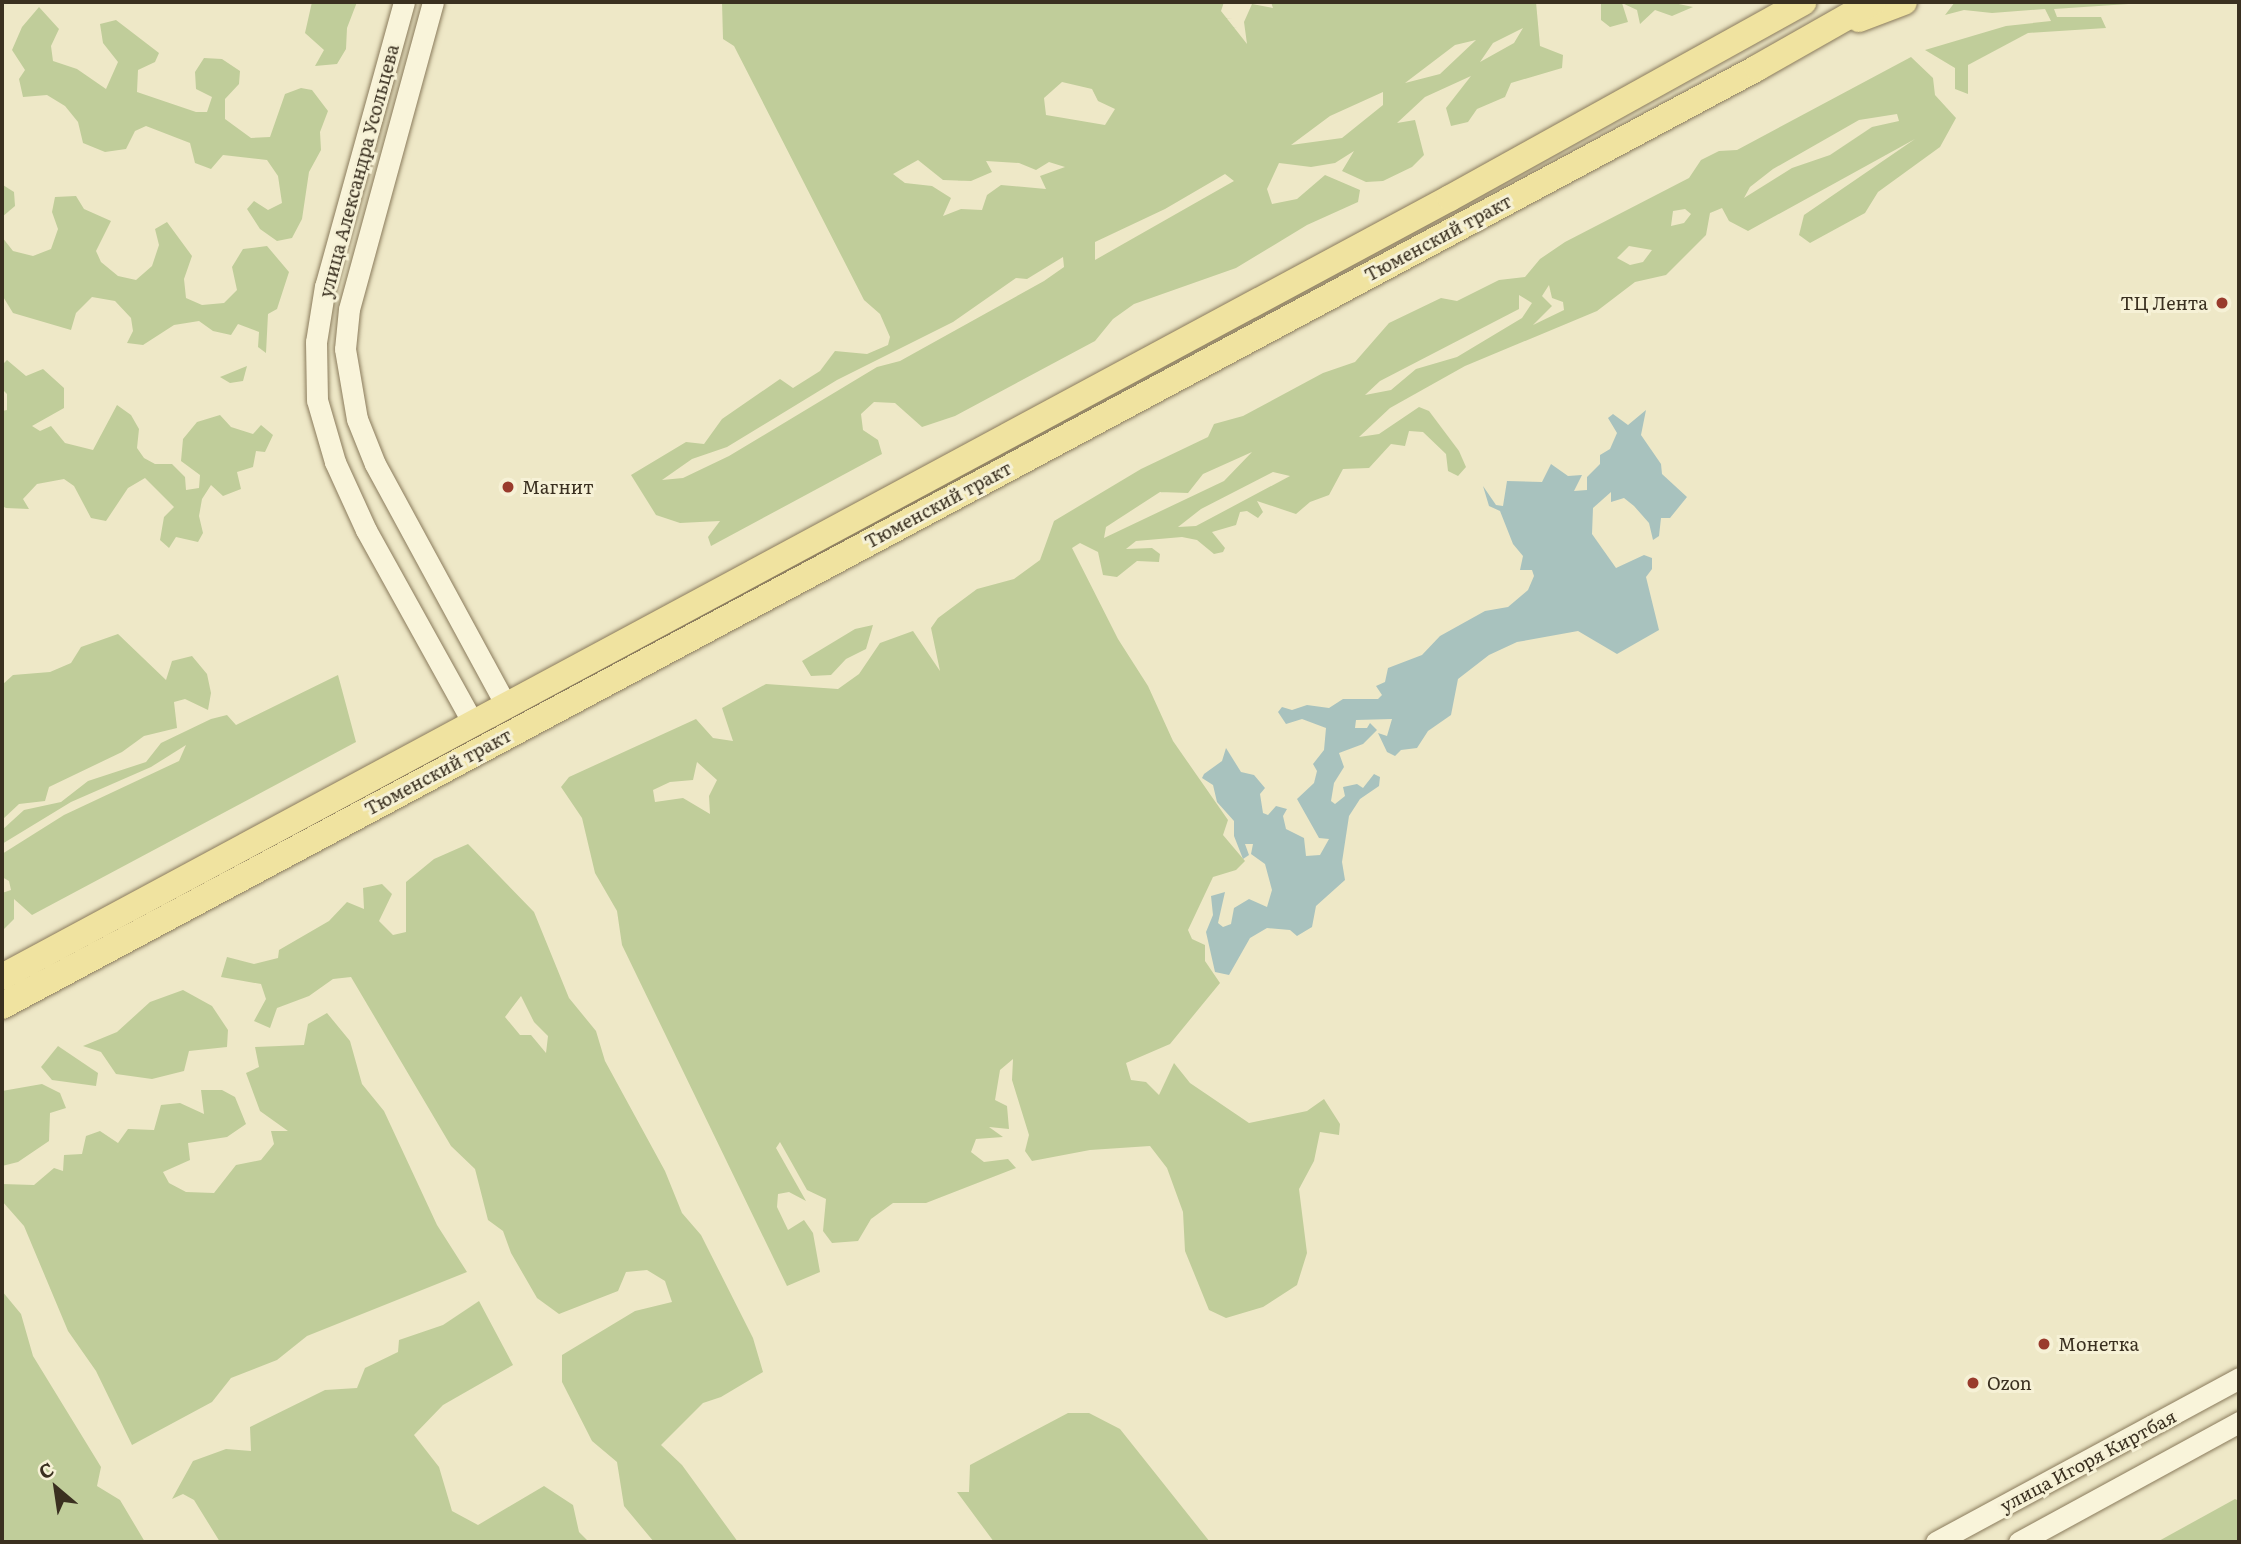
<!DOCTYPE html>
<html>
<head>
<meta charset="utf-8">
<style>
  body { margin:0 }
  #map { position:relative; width:2241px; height:1544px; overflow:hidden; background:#eee8c7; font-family:Literata,serif }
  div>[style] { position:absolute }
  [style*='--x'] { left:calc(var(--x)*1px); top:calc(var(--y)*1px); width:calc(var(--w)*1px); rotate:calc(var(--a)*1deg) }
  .green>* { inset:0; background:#c0cd9a }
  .water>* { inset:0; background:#a8c2be }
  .roads { filter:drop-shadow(0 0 2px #8a7b5c) drop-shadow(0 0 2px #8a7b5c) }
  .minor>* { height:21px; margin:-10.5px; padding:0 10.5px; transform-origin:10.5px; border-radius:10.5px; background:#f9f4da }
  .major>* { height:26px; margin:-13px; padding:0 13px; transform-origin:13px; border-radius:13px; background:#f0e3a0 }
  .dots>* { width:19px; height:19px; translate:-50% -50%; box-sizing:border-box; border:4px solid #f6f1d6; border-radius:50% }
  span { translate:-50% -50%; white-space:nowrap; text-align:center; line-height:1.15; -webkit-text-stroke:6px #f6f1d6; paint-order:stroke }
  .street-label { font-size:18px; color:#3a3020 }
  .poi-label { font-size:18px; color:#3a3020 }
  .right { translate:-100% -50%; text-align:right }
  .left { translate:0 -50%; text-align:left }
  .frame { position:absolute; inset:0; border:4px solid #3a3020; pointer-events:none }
  .north { position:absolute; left:21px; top:1453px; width:70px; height:70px; -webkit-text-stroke:5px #f6f1d6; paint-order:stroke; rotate:331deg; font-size:19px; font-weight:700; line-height:28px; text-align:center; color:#3a3020 }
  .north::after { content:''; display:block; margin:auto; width:24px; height:32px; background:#3a3020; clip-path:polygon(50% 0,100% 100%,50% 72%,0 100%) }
</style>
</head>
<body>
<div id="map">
  <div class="green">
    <i style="clip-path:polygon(312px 2px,357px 2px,347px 28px,346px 49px,337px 64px,315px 66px,324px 50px,305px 33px)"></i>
    <i style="clip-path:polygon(evenodd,722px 2px,1224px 2px,1221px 11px,1247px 44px,1244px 22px,1252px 4px,1273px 8px,1271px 2px,1536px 2px,1540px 46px,1563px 55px,1562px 68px,1511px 83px,1505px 97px,1477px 109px,1468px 122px,1451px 126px,1446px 108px,1471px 76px,1425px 97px,1397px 123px,1415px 120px,1424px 155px,1412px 167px,1383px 181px,1366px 182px,1342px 171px,1354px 151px,1335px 163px,1311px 167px,1279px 163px,1267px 189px,1272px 204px,1297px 199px,1325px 175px,1360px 190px,1358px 202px,1307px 225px,1236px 268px,1134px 304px,1113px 319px,1095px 341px,955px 416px,922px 427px,895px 403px,874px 402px,861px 414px,863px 430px,878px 440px,882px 454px,711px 546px,708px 537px,720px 521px,680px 523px,656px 515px,631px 475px,686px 442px,704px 444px,722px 419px,780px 379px,793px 388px,820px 371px,835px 351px,867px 354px,888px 345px,890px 337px,880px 314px,864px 300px,734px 46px,723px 39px,722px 2px,1523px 28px,1514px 43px,1480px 62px,1493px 43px,1523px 28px,722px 2px,1476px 40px,1440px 74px,1405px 83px,1455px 45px,1476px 40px,722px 2px,1062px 82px,1092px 89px,1098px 101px,1115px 109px,1105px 125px,1046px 115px,1044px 98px,1062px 82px,722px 2px,1383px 92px,1383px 105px,1342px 138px,1291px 145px,1330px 116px,1383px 92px,722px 2px,918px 160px,943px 180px,971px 181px,992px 172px,986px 161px,1019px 163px,1036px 170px,1049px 162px,1065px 167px,1040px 176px,1046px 189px,1001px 185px,987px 195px,982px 210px,961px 209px,943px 216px,951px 198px,932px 186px,905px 183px,893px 174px,918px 160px,722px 2px,1225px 174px,1234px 181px,1095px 260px,1095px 242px,1165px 209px,1225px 174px,722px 2px,1063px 257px,1064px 267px,1044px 281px,900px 361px,877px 367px,729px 456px,683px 478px,662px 480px,692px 459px,727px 447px,837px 380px,953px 322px,1016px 278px,1027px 279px,1063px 257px)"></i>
    <i style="clip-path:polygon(1601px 2px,1669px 2px,1693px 7px,1672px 16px,1655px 10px,1640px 24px,1637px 10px,1622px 3px,1628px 22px,1610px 27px,1601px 20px)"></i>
    <i style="clip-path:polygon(1955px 2px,2158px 2px,2054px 9px,2057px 17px,2101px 17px,2106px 28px,2028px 33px,1968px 65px,1968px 94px,1955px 89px,1955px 68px,1925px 50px,2006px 26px,2051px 21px,2045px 9px,1992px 13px,1964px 10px,1945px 15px)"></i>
    <i style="clip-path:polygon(39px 7px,59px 29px,51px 46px,53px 61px,77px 69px,106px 89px,118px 62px,103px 43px,100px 24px,116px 20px,159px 53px,155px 62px,138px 70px,137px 92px,196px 112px,207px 112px,212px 97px,196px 89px,195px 72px,204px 58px,222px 59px,240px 71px,239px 84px,225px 99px,225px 119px,251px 138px,270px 137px,285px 94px,301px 88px,312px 90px,328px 111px,320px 132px,321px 150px,309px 172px,302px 219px,292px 238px,277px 241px,260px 229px,247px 209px,254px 201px,268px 210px,282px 203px,278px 176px,267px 160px,223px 155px,211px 169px,195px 163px,190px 143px,146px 126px,135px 131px,126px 149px,105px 152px,83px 143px,78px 122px,65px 106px,47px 95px,23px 97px,19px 79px,25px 70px,12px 50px,22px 27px)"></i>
    <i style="clip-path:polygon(evenodd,1911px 57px,1933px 78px,1935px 95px,1956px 118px,1940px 147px,1878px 192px,1865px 213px,1810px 243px,1799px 235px,1804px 215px,1915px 139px,1748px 231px,1729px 221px,1722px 208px,1710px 213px,1706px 235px,1666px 275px,1635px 282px,1597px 311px,1465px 366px,1390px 408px,1359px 437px,1379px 434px,1419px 407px,1429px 411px,1459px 451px,1466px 467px,1458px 476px,1448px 471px,1446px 454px,1423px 432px,1409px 431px,1405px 446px,1391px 444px,1369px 468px,1343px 469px,1329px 495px,1310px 502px,1296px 514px,1257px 501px,1263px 512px,1258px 518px,1247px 511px,1240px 512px,1236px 525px,1212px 532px,1225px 548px,1223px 552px,1214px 554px,1197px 540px,1182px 537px,1136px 541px,1126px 549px,1152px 548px,1160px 554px,1159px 562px,1137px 561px,1117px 577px,1103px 575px,1098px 552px,1080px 543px,1072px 548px,1118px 639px,1148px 686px,1173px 741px,1228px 820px,1223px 835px,1245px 861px,1236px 870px,1213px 877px,1188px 930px,1192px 939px,1205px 945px,1205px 961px,1220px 983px,1170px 1044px,1126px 1063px,1131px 1080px,1146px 1082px,1159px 1095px,1174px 1063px,1190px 1083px,1249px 1123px,1307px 1111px,1324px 1099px,1340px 1124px,1339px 1135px,1320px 1132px,1314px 1161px,1299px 1189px,1307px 1253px,1297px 1285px,1263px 1307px,1226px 1318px,1209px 1310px,1185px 1251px,1183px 1212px,1167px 1168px,1150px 1146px,1090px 1150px,1032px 1161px,1025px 1151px,1029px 1135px,1012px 1080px,1013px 1059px,1000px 1070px,995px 1100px,1007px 1106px,1009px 1129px,989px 1127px,1003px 1137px,976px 1139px,971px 1152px,984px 1162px,1008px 1159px,1016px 1168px,926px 1203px,893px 1203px,871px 1219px,858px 1241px,832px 1243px,823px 1231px,826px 1199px,807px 1190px,780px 1142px,776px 1148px,806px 1201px,789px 1192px,778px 1194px,777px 1207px,788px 1230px,804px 1220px,813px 1233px,820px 1272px,787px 1286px,622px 945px,617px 911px,595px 873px,582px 818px,561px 787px,569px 777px,696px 719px,713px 738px,733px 741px,722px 708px,766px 684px,838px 689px,859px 674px,880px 643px,913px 631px,940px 671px,931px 628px,938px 618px,977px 589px,1014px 579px,1040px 560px,1054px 521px,1141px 469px,1208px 437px,1214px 424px,1243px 416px,1323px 373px,1355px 362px,1389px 323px,1441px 298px,1457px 301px,1499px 280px,1525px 277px,1540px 259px,1565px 242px,1689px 178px,1701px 160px,1719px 151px,1737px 150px,1911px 57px,1897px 114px,1899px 121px,1872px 127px,1830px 155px,1792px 168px,1744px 198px,1750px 187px,1773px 169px,1859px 120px,1897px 114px,1911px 57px,1685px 209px,1691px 214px,1684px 223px,1671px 226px,1673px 211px,1685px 209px,1911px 57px,1629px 246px,1652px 250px,1643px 262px,1630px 265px,1617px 258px,1629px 246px,1911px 57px,1549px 285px,1552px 298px,1563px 302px,1564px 310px,1533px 325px,1552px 306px,1542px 296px,1549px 285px,1911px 57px,1519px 295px,1532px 303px,1522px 318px,1457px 357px,1416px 369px,1391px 390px,1365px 395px,1380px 381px,1519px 309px,1519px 295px,1911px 57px,1252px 452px,1224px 481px,1104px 538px,1106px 527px,1160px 492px,1188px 493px,1203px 474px,1252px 452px,1911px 57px,1273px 472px,1290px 476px,1196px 526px,1178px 527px,1201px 509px,1273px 472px,1911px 57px,697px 762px,717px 780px,709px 796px,710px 814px,683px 798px,655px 802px,653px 790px,670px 782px,693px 780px,697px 762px)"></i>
    <i style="clip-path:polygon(3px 185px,14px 192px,15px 206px,2px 217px)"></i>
    <i style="clip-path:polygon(76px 196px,84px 209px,111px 221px,96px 251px,101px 262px,118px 276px,136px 280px,152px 266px,159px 245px,155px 229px,167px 222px,192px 256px,184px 279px,186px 298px,202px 305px,224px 303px,237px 290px,232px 267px,243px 249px,267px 246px,289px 272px,277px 309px,268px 314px,266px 353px,258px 347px,259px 332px,238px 324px,231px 335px,213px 331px,199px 321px,174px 325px,143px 345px,127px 343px,133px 331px,131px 318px,115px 301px,92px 297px,76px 313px,71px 330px,13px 313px,2px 295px,2px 237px,13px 251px,33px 256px,51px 249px,58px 229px,52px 212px,55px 197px)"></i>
    <i style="clip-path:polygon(7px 360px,26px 376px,43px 369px,64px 388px,64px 408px,32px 426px,40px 431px,51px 426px,65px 443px,93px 450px,117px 405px,131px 415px,139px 429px,137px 448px,144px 458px,155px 464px,172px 464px,185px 477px,186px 490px,199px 488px,200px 475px,181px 461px,183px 439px,197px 422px,220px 415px,231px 427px,253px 434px,261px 425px,273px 435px,265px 452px,256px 451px,253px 467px,237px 472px,241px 489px,223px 496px,211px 485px,202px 499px,199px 516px,203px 533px,198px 542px,176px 537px,169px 548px,160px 540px,164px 517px,174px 507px,145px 478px,128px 488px,106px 521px,91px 518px,74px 486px,64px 479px,37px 484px,23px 499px,29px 509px,6px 508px,2px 506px,2px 411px,7px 410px,7px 394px,2px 389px,2px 365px)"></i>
    <i style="clip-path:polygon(247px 366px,243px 381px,230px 383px,220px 377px)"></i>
    <i style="clip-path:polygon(873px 625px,866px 649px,846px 659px,831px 675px,811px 676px,802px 661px,855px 629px)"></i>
    <i style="clip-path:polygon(118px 634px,166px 680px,172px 661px,192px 656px,207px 674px,211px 693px,208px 710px,185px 699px,174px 702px,177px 728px,144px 736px,122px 752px,49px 787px,45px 801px,19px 804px,2px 820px,2px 685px,13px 675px,50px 672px,71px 663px,81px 647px)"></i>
    <i style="clip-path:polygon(338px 675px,356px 742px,32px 915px,14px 899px,14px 919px,2px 931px,2px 893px,11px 890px,9px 881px,2px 877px,2px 854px,64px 815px,179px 761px,186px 745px,151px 767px,71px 802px,2px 844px,2px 830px,24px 810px,61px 802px,88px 781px,146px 762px,161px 743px,211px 719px,227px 715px,236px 725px)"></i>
    <i style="clip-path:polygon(evenodd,468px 844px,534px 912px,569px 998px,596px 1031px,605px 1061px,665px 1171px,682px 1213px,701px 1235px,753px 1338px,763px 1372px,721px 1397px,703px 1403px,661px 1445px,682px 1465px,738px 1542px,654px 1542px,624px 1506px,617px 1462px,592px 1441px,562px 1382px,562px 1355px,635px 1311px,672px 1302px,665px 1281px,647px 1270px,626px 1272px,618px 1291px,559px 1314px,537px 1298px,511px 1253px,503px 1231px,488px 1220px,475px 1169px,451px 1146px,351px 977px,333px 979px,309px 996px,277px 1008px,270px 1028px,254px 1021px,266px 999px,261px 984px,221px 977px,227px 957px,254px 964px,278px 958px,279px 950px,329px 921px,347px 902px,364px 909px,363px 888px,382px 884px,392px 894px,379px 921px,393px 935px,406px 932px,406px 882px,434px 859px,468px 844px,521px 996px,534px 1022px,548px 1036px,546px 1053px,531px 1035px,520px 1035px,505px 1017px,521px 996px)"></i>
    <i style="clip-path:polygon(183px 990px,212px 1006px,228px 1030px,227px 1047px,189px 1051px,184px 1071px,152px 1079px,116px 1074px,101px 1052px,83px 1046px,117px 1032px,150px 1002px)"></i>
    <i style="clip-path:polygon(327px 1013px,350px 1041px,362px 1084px,384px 1111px,437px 1225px,467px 1272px,307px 1336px,277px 1360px,231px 1378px,212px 1402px,132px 1445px,96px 1371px,68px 1331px,24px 1226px,2px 1201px,2px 1184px,34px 1185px,54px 1168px,63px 1171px,64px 1155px,82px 1154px,86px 1136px,100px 1131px,118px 1143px,128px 1129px,154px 1130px,161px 1105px,180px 1103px,204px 1114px,201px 1090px,222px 1090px,235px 1097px,246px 1124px,227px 1137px,188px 1143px,190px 1160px,163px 1172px,169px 1183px,186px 1192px,214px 1193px,236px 1165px,261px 1160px,274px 1144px,271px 1131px,288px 1131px,260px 1111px,246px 1073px,259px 1067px,255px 1047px,304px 1045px,308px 1024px)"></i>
    <i style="clip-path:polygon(58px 1046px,98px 1073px,96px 1086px,52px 1080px,41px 1067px)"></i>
    <i style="clip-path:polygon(42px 1084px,60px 1093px,66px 1108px,50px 1113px,49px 1141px,18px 1162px,2px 1166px,2px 1091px)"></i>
    <i style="clip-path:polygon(2px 1291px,21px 1314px,33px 1356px,101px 1467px,97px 1486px,120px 1500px,145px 1542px,2px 1542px)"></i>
    <i style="clip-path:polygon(479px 1301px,513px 1365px,443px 1405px,414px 1435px,439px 1467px,452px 1511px,478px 1525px,544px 1486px,573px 1505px,579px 1532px,589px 1542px,220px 1542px,194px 1500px,183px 1494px,172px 1499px,193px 1461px,226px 1449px,251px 1451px,250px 1427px,325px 1390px,357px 1388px,365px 1368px,398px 1352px,399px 1340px,443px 1325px)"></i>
    <i style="clip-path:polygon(1068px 1413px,1089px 1413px,1120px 1429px,1210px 1542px,994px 1542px,957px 1492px,969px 1492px,970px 1465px)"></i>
    <i style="clip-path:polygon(2235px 1499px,2239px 1501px,2238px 1542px,2157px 1542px)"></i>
  </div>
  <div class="water">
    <i style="clip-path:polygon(1646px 410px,1641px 435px,1661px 464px,1662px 474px,1687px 497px,1670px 518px,1661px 518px,1659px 536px,1653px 540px,1649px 523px,1634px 506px,1624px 498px,1611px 502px,1611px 492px,1593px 508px,1592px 534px,1616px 568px,1644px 555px,1652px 558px,1652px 569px,1646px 577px,1659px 630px,1617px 654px,1578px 631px,1517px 642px,1489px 655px,1458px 679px,1451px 715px,1428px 731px,1417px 748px,1401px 750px,1395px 756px,1387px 752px,1378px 733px,1387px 736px,1392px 719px,1356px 720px,1355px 728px,1367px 728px,1370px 723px,1377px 730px,1363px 744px,1339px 753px,1344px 767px,1334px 783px,1331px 801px,1335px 804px,1345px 796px,1343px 787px,1357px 784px,1363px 788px,1374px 774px,1380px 777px,1379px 786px,1360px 799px,1349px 816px,1342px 862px,1345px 880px,1316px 906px,1312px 927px,1297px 936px,1290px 930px,1267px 928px,1250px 938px,1229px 975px,1215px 972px,1206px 932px,1213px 915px,1211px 896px,1225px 892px,1218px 923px,1223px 927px,1231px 924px,1234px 908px,1249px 899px,1267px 907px,1272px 890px,1265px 864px,1251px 854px,1253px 844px,1245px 844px,1249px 855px,1243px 859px,1234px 836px,1234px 821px,1217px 802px,1213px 785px,1202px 778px,1204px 774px,1222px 761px,1226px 748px,1241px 772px,1254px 775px,1265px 788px,1260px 794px,1263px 813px,1268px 815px,1276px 806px,1287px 809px,1283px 816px,1286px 829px,1304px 838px,1306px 856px,1320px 855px,1329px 839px,1319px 838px,1297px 799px,1314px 783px,1317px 771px,1313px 764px,1324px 750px,1326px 728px,1302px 719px,1286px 724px,1278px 712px,1282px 707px,1292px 710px,1307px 705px,1329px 708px,1343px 699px,1378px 699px,1382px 695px,1376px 686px,1385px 682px,1388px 668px,1422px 655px,1440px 636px,1485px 611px,1508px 607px,1528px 590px,1534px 576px,1532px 570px,1520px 570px,1523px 556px,1513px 544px,1500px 511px,1489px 506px,1483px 486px,1496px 505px,1503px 506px,1507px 481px,1542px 482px,1551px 464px,1568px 476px,1582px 475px,1574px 491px,1587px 490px,1587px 477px,1600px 464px,1600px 455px,1610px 449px,1617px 433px,1608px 418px,1613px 414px,1628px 425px)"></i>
  </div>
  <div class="roads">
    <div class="minor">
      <i style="--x:404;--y:2;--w:295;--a:105.5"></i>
      <i style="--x:325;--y:286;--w:57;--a:99.1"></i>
      <i style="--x:316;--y:342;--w:58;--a:89"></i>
      <i style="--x:317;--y:400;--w:65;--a:73.8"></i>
      <i style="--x:335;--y:462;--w:75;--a:65.5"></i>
      <i style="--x:366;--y:530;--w:221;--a:61"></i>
      <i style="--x:433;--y:2;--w:318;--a:105.3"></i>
      <i style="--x:349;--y:309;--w:40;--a:95.7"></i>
      <i style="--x:345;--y:349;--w:71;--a:80.3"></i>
      <i style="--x:357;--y:419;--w:48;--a:68.2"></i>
      <i style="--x:375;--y:464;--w:274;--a:61.5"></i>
      <i style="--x:1936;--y:1542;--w:345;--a:-28.4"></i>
      <i style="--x:2019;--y:1542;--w:251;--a:-28.6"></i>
    </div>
    <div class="major">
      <i style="--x:1859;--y:19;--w:48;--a:-20.7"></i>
      <i style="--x:2;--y:977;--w:1644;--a:-28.28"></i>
      <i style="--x:1450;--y:198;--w:404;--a:-29"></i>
      <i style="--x:2;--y:1006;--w:1990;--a:-28.12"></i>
      <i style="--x:1757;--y:68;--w:133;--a:-29.6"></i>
    </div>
  </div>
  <div class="dots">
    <i style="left:2222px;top:303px;background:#993b2c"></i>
    <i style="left:508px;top:487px;background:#993b2c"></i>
    <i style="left:2044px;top:1344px;background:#993b2c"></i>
    <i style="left:1973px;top:1383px;background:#993b2c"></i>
  </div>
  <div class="street-label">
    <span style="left:359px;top:171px;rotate:-75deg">улица Александра Усольцева</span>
    <span style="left:1438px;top:238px;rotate:-28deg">Тюменский тракт</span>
    <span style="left:938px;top:505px;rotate:-28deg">Тюменский тракт</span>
    <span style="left:438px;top:772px;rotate:-28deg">Тюменский тракт</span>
    <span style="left:2088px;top:1461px;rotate:-28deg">улица Игоря Киртбая</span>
  </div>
  <div class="poi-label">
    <span class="right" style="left:2208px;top:303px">ТЦ Лента</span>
    <span class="left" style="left:522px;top:487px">Магнит</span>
    <span class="left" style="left:2058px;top:1344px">Монетка</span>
    <span class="left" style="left:1987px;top:1383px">Ozon</span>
  </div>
  <div class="frame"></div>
  <div class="north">С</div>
</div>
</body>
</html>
